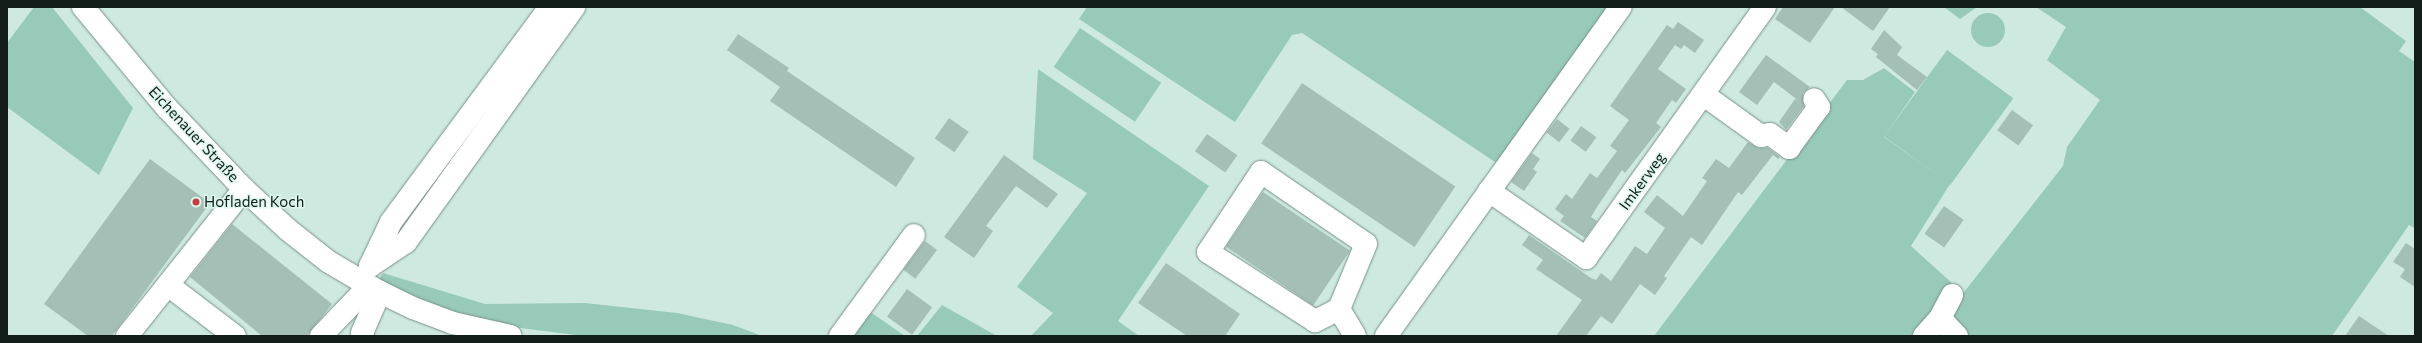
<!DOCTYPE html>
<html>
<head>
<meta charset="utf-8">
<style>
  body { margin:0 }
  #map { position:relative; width:2422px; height:343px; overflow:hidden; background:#ceeae0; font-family:Commissioner,sans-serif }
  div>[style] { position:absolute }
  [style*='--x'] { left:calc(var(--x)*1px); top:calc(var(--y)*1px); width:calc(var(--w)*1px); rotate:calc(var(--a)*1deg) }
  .green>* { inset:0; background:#97cab8; transform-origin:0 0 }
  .round { border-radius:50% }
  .building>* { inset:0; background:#a4bfb5; transform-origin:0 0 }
  .roads { filter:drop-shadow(0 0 1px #779188) drop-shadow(0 0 1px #779188) }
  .minor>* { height:22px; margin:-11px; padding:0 11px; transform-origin:11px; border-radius:11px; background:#fff }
  .dots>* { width:11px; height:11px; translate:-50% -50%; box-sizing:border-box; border:2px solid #dcf7ed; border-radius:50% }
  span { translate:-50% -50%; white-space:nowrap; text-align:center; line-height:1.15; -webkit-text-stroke:3px #dcf7ed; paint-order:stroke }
  .street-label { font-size:15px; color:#121c19 }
  .poi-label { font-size:15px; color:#121c19 }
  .left { translate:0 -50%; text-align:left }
  .frame { position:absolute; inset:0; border:8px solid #121c19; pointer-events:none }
</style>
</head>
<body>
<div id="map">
  <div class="green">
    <i style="clip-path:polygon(34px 7px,52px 7px,133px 108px,99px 175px,7px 107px,7px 43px)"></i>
    <i style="clip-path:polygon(1087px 7px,1616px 7px,1501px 166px,1302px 33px,1292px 35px,1235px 122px,1079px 19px)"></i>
    <i style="clip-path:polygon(1944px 7px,1977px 7px,1960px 19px)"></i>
    <i style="clip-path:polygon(2036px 7px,2360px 7px,2406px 41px,2399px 51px,2415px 62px,2415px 228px,2409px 225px,2332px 336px,1654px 336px,1847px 80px,1863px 80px,1884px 68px,1915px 92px,1884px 137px,1950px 184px,1911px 246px,1953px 284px,1961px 296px,2063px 166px,2067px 147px,2100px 100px,2047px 60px,2066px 27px)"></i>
    <i class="round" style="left:1971px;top:13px;width:34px;height:34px"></i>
    <i style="left:1080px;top:28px;width:98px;height:47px;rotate:34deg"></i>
    <i style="left:1947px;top:50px;width:82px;height:107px;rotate:36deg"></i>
    <i style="clip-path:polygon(1038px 69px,1209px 186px,1118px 321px,1139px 336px,1031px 336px,1053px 313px,1017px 287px,1087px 193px,1033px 159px)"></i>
    <i style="clip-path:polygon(383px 273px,485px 304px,585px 303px,677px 313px,733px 325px,762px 336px,584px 336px,512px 327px,479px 320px,417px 300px,378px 280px)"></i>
    <i style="clip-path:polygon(942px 305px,997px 336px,917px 336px)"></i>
    <i style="clip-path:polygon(866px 309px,905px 336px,848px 336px)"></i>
  </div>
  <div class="building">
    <i style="clip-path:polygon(1783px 7px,1835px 7px,1810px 43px,1775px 19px)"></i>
    <i style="clip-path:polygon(1841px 7px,1890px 7px,1873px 31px)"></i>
    <i style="clip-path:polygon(1678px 22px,1704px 40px,1695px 53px,1684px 45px,1681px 49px,1675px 45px,1658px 69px,1686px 89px,1676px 103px,1672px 100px,1656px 123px,1661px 127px,1625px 173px,1622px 170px,1597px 207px,1591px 217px,1597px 221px,1585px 238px,1560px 221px,1564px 216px,1555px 209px,1566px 194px,1572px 199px,1590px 173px,1597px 178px,1617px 151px,1610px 146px,1629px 120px,1610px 106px,1667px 25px,1673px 29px)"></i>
    <i style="clip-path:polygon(1884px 30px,1902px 47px,1897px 55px,1927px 77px,1917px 90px,1876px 57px,1878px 54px,1871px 49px)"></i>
    <i style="clip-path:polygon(738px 34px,789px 68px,787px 71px,915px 158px,896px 187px,770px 101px,780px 87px,727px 50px)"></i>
    <i style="clip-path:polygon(1766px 55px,1810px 87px,1803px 93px,1804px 106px,1786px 130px,1779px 122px,1795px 99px,1799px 101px,1774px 82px,1757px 105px,1739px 92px)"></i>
    <i style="left:1302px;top:83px;width:185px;height:73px;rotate:34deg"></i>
    <i style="left:2012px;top:110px;width:26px;height:25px;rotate:36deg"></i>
    <i style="left:949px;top:118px;width:24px;height:25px;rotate:35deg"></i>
    <i style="left:1557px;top:119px;width:16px;height:17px;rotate:38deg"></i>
    <i style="left:1581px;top:126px;width:19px;height:18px;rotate:36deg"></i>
    <i style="left:1207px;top:134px;width:37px;height:21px;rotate:35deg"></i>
    <i style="clip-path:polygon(1748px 142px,1758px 148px,1768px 148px,1780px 157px,1778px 159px,1773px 155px,1742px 195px,1738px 192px,1702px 245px,1691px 237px,1664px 276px,1667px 278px,1655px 295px,1640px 284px,1612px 324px,1601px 316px,1586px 336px,1556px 336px,1582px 300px,1536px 269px,1543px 260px,1522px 245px,1529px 235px,1591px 278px,1596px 280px,1601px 273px,1611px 281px,1635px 246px,1647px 254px,1665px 228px,1644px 212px,1657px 195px,1683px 216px,1707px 181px,1702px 178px,1716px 159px,1729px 168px)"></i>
    <i style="clip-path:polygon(1532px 153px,1540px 159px,1533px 169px,1537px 172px,1524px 191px,1511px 182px)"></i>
    <i style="clip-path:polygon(1004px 155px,1058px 194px,1047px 208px,1016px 186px,986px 226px,993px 231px,974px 258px,944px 237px)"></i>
    <i style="clip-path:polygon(150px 159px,210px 203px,112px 336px,88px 336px,44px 304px)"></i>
    <i style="left:1263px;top:192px;width:105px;height:66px;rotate:34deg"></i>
    <i style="left:1944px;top:206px;width:24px;height:34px;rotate:35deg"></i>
    <i style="clip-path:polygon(232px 224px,332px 304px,307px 336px,262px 336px,190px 277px)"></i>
    <i style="left:925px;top:241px;width:15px;height:36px;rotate:37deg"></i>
    <i style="clip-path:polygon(2406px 243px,2415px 249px,2415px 287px,2400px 277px,2405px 269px,2393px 262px)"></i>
    <i style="clip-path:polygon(1166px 263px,1240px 314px,1225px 336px,1187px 336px,1138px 303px)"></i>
    <i style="left:907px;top:289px;width:31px;height:34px;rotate:36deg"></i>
    <i style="clip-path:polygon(2359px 316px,2389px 336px,2345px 336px)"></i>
  </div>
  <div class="roads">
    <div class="minor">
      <i style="--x:83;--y:7;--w:131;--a:50.3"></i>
      <i style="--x:167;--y:108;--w:112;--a:46.5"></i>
      <i style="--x:244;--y:189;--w:59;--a:42.9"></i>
      <i style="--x:287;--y:229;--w:53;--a:38.2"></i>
      <i style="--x:329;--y:262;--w:59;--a:30.5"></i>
      <i style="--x:380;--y:292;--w:37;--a:26"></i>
      <i style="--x:413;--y:308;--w:43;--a:20.6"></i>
      <i style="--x:453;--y:323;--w:59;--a:12.6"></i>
      <i style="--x:550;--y:7;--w:267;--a:126.5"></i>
      <i style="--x:391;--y:222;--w:49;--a:115.5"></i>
      <i style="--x:370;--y:266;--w:43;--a:-33.7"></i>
      <i style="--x:406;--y:242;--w:289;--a:-54.4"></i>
      <i style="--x:1704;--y:95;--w:70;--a:35.7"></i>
      <i style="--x:1761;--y:136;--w:9;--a:-13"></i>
      <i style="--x:1770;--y:134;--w:24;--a:36"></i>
      <i style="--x:1789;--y:148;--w:51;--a:-53.8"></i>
      <i style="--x:1819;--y:107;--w:9;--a:-122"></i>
      <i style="--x:1261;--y:172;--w:127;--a:34.4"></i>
      <i style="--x:1366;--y:244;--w:70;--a:112.6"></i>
      <i style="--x:1339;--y:309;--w:27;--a:153"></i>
      <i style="--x:1315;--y:321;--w:127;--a:-147.2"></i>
      <i style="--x:1208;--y:252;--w:96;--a:-56.5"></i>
      <i style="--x:1489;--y:191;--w:118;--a:34.6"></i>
      <i style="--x:1586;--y:258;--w:308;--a:-54.5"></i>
      <i style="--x:168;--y:285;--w:84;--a:37.3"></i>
      <i style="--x:1339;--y:309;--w:31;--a:59"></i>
      <i style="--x:1940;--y:318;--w:25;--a:47"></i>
      <i style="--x:127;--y:336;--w:188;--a:-51.5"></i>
      <i style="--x:321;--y:336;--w:69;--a:-46.2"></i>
      <i style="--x:363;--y:336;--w:3;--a:-108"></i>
      <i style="--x:362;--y:333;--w:45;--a:-66.3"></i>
      <i style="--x:840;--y:336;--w:125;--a:-53.8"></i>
      <i style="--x:1386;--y:336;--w:404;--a:-54.5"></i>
      <i style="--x:1924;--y:336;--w:24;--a:-48"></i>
      <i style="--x:1940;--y:318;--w:26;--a:-62"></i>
    </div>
  </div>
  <div class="dots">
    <i style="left:196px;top:202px;background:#ca3a44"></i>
  </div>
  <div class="street-label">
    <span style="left:194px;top:134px;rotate:47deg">Eichenauer Straße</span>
    <span style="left:1642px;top:181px;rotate:-54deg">Imkerweg</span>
  </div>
  <div class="poi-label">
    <span class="left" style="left:204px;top:202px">Hofladen Koch</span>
  </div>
  <div class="frame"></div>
</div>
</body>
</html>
